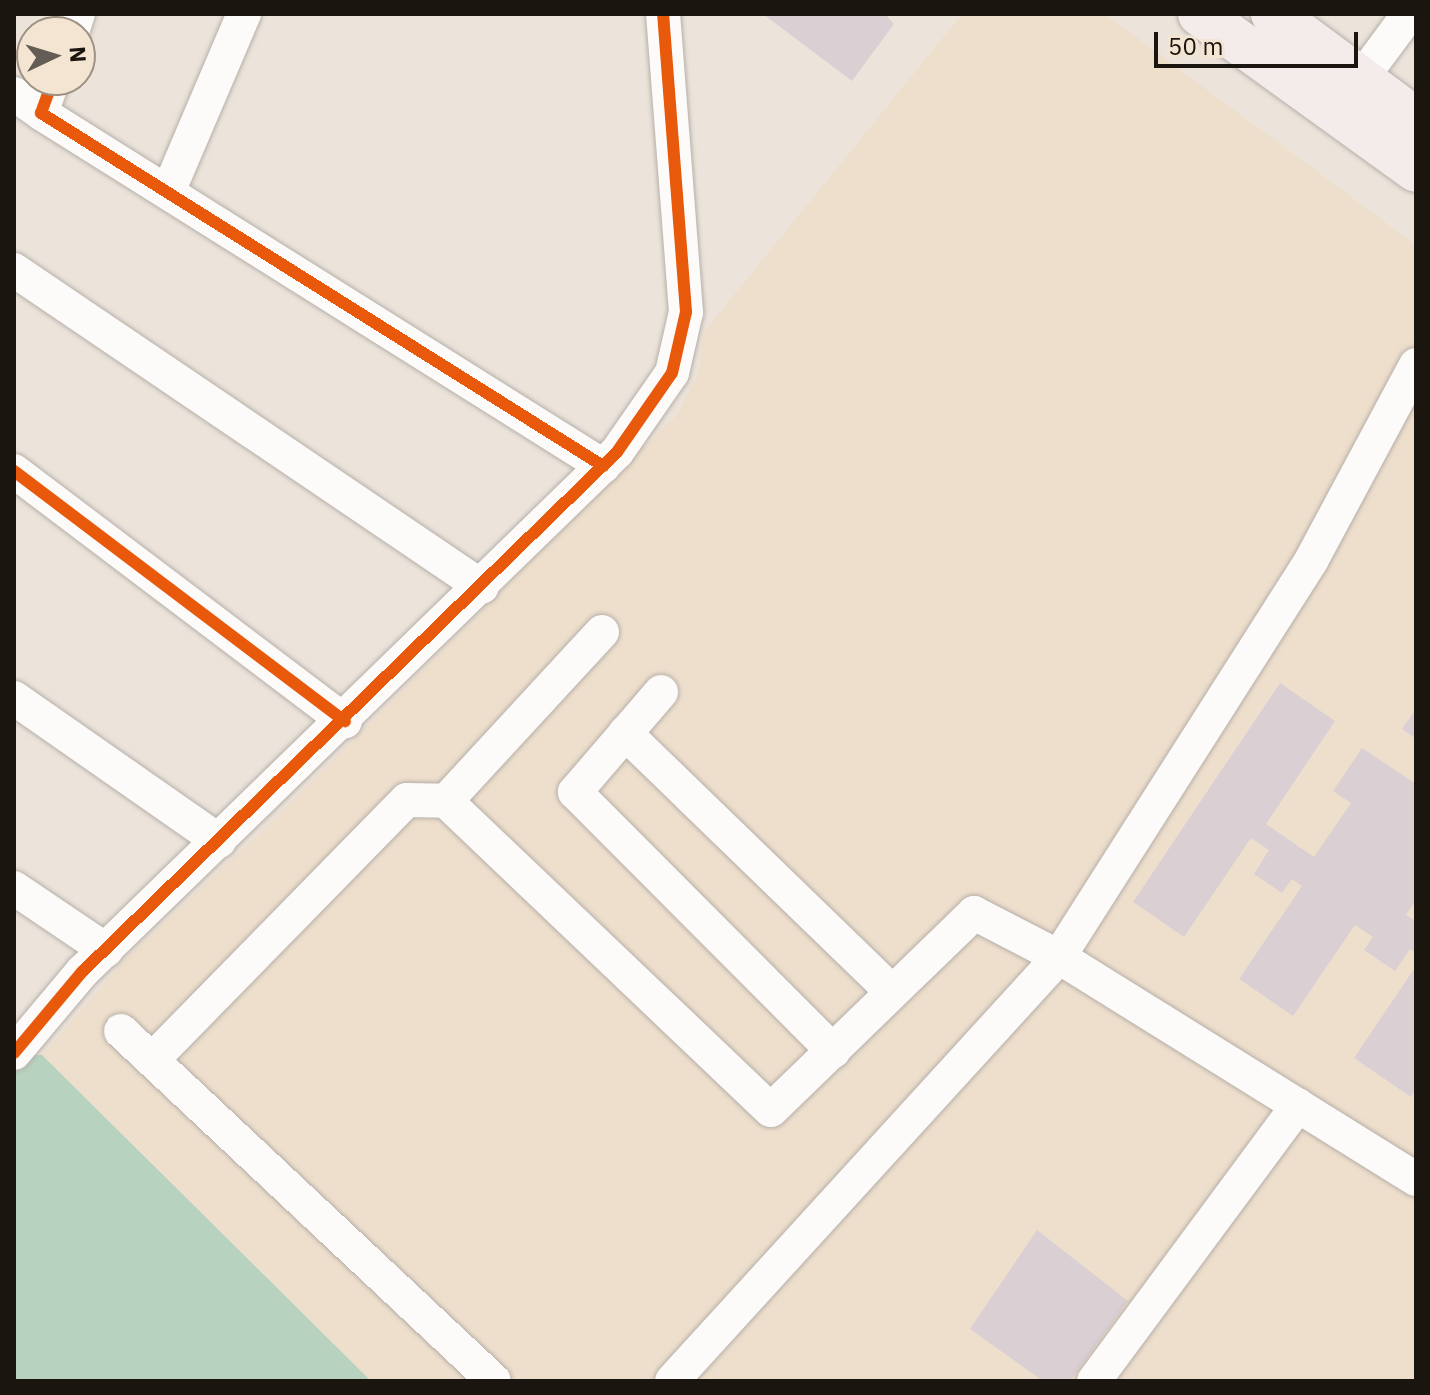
<!DOCTYPE html>
<html>
<head>
<meta charset="utf-8">
<style>
  body { margin:0 }
  #map { position:relative; width:1430px; height:1395px; overflow:hidden; background:#ece4db; font-family:"IBM Plex Sans",sans-serif }
  div>[style] { position:absolute }
  [style*='--x'] { left:calc(var(--x)*1px); top:calc(var(--y)*1px); width:calc(var(--w)*1px); rotate:calc(var(--a)*1deg) }
  .built>* { inset:0; background:#eedfcd }
  .green>* { inset:0; background:#b7d2be }
  .building>* { inset:0; background:#dacfd3 }
  .roads { filter:drop-shadow(0 0 2px #b6afa8) drop-shadow(0 0 2px #b6afa8) }
  .minor>* { height:34px; margin:-17px; padding:0 17px; transform-origin:17px; border-radius:17px; background:#fcfbfa }
  .highway>* { height:44px; margin:-22px; padding:0 22px; transform-origin:22px; border-radius:22px; background:#f3eceb }
  .cycleway>* { height:12px; margin:-6px; padding:0 6px; transform-origin:6px; border-radius:6px; background:#e8590c }
  span { translate:-50% -50%; white-space:nowrap; text-align:center; line-height:1.15; -webkit-text-stroke:8px #f4e5d3; paint-order:stroke }
  .frame { position:absolute; inset:0; border:16px solid #1a150e; pointer-events:none }
  .north { position:absolute; left:16px; top:16px; width:80px; height:80px; box-sizing:border-box; background:#f4e5d3; border:2px solid #9d9284; border-radius:50%; rotate:86deg; font-size:22px; font-weight:700; line-height:32px; text-align:center; color:#1a150e }
  .north::after { content:''; display:block; margin:auto; width:28px; height:36px; background:#645d56; clip-path:polygon(50% 0,100% 100%,50% 72%,0 100%) }
  .scale { position:absolute; left:1154px; top:32px; width:204px; height:36px; box-sizing:border-box; border:4px solid #1a150e; border-top:0; padding-left:10px; font-size:24px; line-height:28px; white-space:nowrap; color:#1a150e; -webkit-text-stroke:6px #f4e5d3; paint-order:stroke }
</style>
</head>
<body>
<div id="map">
  <div class="built">
    <i style="clip-path:polygon(962px 14px,1105px 14px,1416px 245px,1416px 1381px,371px 1381px,42px 1055px,125px 959px,267px 826px,678px 413px,699px 371px,703px 333px)"></i>
  </div>
  <div class="green">
    <i style="clip-path:polygon(14px 1055px,42px 1055px,371px 1381px,14px 1381px)"></i>
  </div>
  <div class="building">
    <i style="clip-path:polygon(763px 14px,885px 14px,894px 24px,852px 81px)"></i>
    <i style="clip-path:polygon(1280px 683px,1335px 721px,1266px 824px,1314px 857px,1351px 803px,1333px 791px,1362px 748px,1416px 784px,1416px 900px,1406px 915px,1416px 921px,1416px 953px,1410px 949px,1395px 971px,1364px 950px,1373px 937px,1355px 925px,1293px 1016px,1239px 979px,1302px 886px,1292px 879px,1282px 893px,1254px 874px,1269px 850px,1251px 838px,1184px 937px,1133px 902px)"></i>
    <i style="clip-path:polygon(1416px 709px,1416px 739px,1402px 729px)"></i>
    <i style="clip-path:polygon(1416px 966px,1416px 1089px,1411px 1097px,1354px 1058px)"></i>
    <i style="clip-path:polygon(1037px 1230px,1128px 1301px,1070px 1381px,1043px 1381px,970px 1329px)"></i>
  </div>
  <div class="roads">
    <div class="minor">
      <i style="--x:72;--y:32;--w:19;--a:-72"></i>
      <i style="--x:53;--y:80;--w:35;--a:110"></i>
      <i style="--x:41;--y:113;--w:664;--a:32.13"></i>
      <i style="--x:14;--y:94;--w:33;--a:35"></i>
      <i style="--x:1346;--y:99;--w:106;--a:-53.5"></i>
      <i style="--x:168;--y:192;--w:194;--a:-66.9"></i>
      <i style="--x:14;--y:270;--w:565;--a:34.11"></i>
      <i style="--x:1416;--y:365;--w:222;--a:118.2"></i>
      <i style="--x:1311;--y:561;--w:469;--a:122.5"></i>
      <i style="--x:1059;--y:957;--w:420;--a:31.9"></i>
      <i style="--x:14;--y:471;--w:415;--a:37.1"></i>
      <i style="--x:661;--y:692;--w:132;--a:130.7"></i>
      <i style="--x:575;--y:792;--w:366;--a:45.1"></i>
      <i style="--x:14;--y:698;--w:250;--a:34.9"></i>
      <i style="--x:625;--y:733;--w:372;--a:44.1"></i>
      <i style="--x:446;--y:801;--w:448;--a:43.6"></i>
      <i style="--x:771;--y:1110;--w:283;--a:-44.1"></i>
      <i style="--x:974;--y:913;--w:96;--a:27.4"></i>
      <i style="--x:1059;--y:957;--w:574;--a:132.39"></i>
      <i style="--x:14;--y:888;--w:111;--a:34"></i>
      <i style="--x:121;--y:1031;--w:511;--a:43.18"></i>
      <i style="--x:14;--y:1053;--w:106;--a:-50"></i>
      <i style="--x:82;--y:972;--w:746;--a:-44.19"></i>
      <i style="--x:617;--y:452;--w:96;--a:-55.2"></i>
      <i style="--x:672;--y:373;--w:63;--a:-77.1"></i>
      <i style="--x:686;--y:312;--w:299;--a:-94.4"></i>
      <i style="--x:152;--y:1060;--w:364;--a:-45.6"></i>
      <i style="--x:407;--y:800;--w:39;--a:1"></i>
      <i style="--x:446;--y:801;--w:230;--a:-47.3"></i>
      <i style="--x:1094;--y:1381;--w:343;--a:-53.5"></i>
    </div>
    <div class="highway">
      <i style="--x:1200;--y:14;--w:266;--a:35.8"></i>
      <i style="--x:1273;--y:14;--w:178;--a:36.5"></i>
    </div>
  </div>
  <div class="cycleway">
    <i style="--x:53;--y:80;--w:35;--a:110"></i>
    <i style="--x:41;--y:113;--w:664;--a:32.13"></i>
    <i style="--x:14;--y:471;--w:415;--a:37.1"></i>
    <i style="--x:14;--y:1053;--w:106;--a:-50"></i>
    <i style="--x:82;--y:972;--w:746;--a:-44.19"></i>
    <i style="--x:617;--y:452;--w:96;--a:-55.2"></i>
    <i style="--x:672;--y:373;--w:63;--a:-77.1"></i>
    <i style="--x:686;--y:312;--w:299;--a:-94.4"></i>
  </div>
  <div class="frame"></div>
  <div class="north">N</div>
  <div class="scale">50 m</div>
</div>
</body>
</html>
